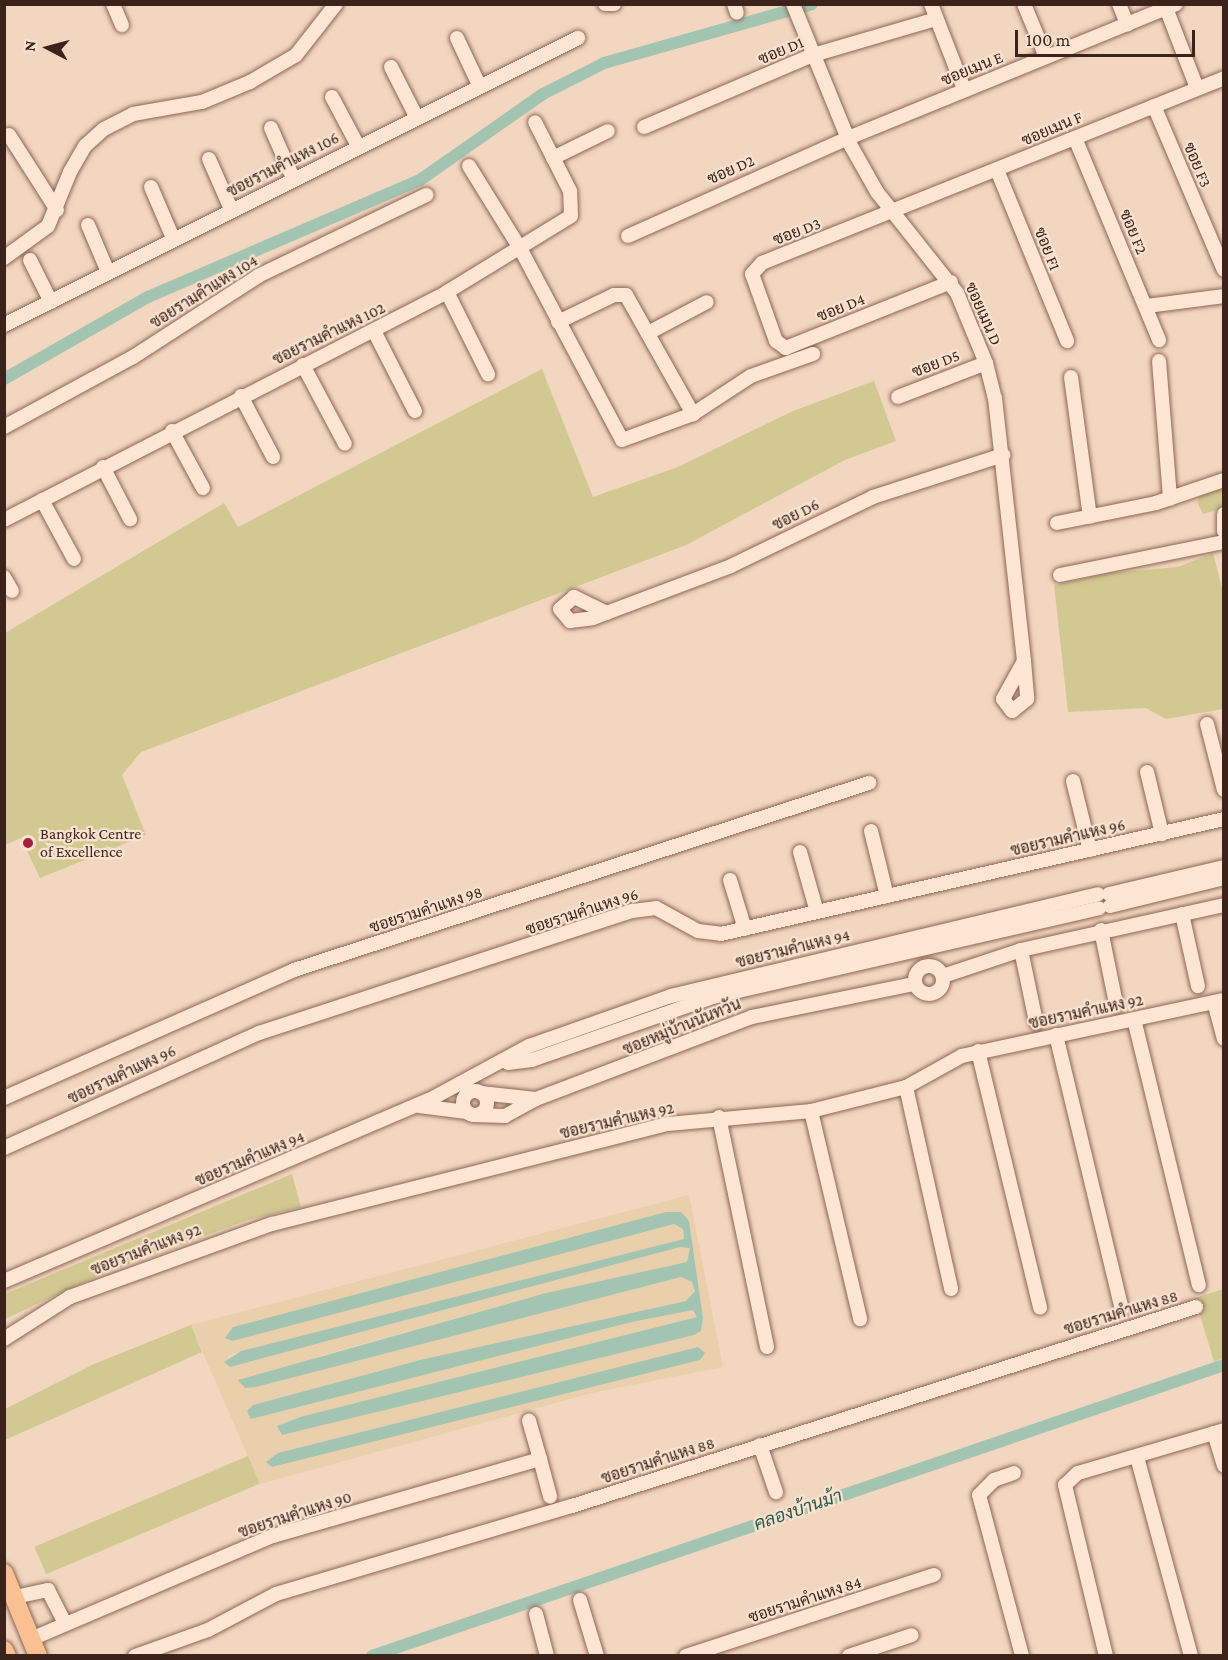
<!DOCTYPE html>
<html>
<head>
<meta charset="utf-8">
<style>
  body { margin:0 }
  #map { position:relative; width:1228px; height:1660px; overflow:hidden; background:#f2d6bf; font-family:"Crimson Pro",Sarabun,serif }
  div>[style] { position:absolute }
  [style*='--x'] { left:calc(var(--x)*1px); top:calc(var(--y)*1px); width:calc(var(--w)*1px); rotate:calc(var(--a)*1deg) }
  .farmland>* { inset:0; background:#e9cfab }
  .green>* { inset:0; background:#d1c991; transform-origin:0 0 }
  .water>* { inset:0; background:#a2c4b1 }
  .canal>* { height:12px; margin:-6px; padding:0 6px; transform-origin:6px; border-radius:6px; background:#a2c4b1 }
  .roads { filter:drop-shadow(0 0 2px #8d6555) drop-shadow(0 0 2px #8d6555) }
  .minor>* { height:14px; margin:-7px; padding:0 7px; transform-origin:7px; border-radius:7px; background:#fce5d3 }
  .minor>.ring { margin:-7px; padding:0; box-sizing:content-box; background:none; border:14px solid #fce5d3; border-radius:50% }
  .major>* { height:18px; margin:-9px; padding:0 9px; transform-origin:9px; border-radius:9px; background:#fac092 }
  .dots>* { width:16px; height:16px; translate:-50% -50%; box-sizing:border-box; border:3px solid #f9e2cf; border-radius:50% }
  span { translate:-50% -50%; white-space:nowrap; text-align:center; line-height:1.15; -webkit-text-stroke:4.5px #f9e2cf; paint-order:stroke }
  .street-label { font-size:16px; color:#3b231b }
  .poi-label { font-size:16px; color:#3b231b }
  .left { translate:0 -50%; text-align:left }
  .water-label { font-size:18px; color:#295c4c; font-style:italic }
  .frame { position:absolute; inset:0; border:6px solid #3b231b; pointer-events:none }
  .north { position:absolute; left:18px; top:18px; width:60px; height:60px; -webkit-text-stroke:4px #f9e2cf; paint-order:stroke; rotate:276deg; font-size:16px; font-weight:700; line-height:24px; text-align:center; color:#3b231b }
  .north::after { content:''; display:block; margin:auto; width:21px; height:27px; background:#3b231b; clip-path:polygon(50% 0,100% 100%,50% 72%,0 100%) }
  .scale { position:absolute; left:1015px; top:30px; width:180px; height:27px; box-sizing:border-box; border:3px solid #3b231b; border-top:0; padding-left:8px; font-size:18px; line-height:21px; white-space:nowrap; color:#3b231b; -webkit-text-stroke:4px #f9e2cf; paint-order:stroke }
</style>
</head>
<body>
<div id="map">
  <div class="farmland">
    <i style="clip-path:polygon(evenodd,689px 1195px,723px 1367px,592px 1393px,260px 1484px,191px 1325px,689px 1195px,666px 1212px,689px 1220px,703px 1318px,701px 1330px,694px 1335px,282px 1435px,277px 1426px,300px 1417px,697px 1317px,693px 1310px,632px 1322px,251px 1419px,247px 1411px,253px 1405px,420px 1360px,686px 1301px,695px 1291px,692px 1282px,681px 1277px,256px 1387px,319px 1356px,546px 1293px,687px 1262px,690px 1248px,680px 1247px,230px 1367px,228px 1355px,241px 1351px,662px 1245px,684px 1239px,683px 1229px,674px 1224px,517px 1262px,232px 1341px,233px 1327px,666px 1212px,689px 1195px,698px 1347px,700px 1360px,273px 1467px,266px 1462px,278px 1453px,698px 1347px)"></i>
  </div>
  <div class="green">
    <i style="clip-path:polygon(542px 369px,593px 497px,678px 467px,793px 411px,874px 381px,896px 441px,845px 460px,686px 545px,141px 752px,122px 775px,146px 835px,40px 878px,21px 838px,5px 845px,5px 633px,224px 503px,238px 527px)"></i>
    <i style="clip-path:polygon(1223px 486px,1223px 508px,1203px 514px,1197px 502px,1201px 495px)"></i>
    <i style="clip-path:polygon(1213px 553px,1223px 592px,1223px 709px,1166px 719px,1146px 708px,1068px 712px,1054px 585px,1110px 573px,1178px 567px)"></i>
    <i style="clip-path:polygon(292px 1174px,301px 1207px,248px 1220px,99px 1275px,5px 1319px,5px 1294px)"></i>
    <i style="clip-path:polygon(1223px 1289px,1223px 1358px,1214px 1362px,1195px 1298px)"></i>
    <i style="clip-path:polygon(191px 1325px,202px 1352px,5px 1440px,5px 1409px,94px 1364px)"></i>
    <i style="left:248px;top:1456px;width:30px;height:232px;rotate:67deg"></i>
  </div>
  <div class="water">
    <i style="clip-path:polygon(666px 1212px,681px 1212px,689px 1221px,703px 1318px,701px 1331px,694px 1335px,282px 1435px,277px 1426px,300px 1417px,697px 1317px,693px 1310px,632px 1322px,251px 1419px,247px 1411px,253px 1405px,420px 1360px,686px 1301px,695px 1291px,692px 1282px,681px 1277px,256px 1387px,245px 1388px,238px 1380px,546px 1293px,687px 1262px,690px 1248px,680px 1247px,230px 1367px,224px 1362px,241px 1351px,684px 1239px,683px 1229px,674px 1224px,232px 1341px,225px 1338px,233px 1327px)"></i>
    <i style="clip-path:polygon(698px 1347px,705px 1353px,700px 1360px,272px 1467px,266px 1462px,278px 1453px)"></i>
  </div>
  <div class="canal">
    <i style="--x:4;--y:379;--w:166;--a:-29.7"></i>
    <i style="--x:148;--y:297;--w:296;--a:-23.3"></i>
    <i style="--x:420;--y:180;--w:150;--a:-35"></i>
    <i style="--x:543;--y:94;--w:68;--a:-26.9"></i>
    <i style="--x:604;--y:63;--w:216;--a:-15.8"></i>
    <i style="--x:372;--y:1656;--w:900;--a:-18.86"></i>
  </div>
  <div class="roads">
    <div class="minor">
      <i style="--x:113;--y:4;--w:23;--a:67"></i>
      <i style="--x:605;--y:4;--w:9;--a:0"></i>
      <i style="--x:734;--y:4;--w:9;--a:72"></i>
      <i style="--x:793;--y:4;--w:153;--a:67.8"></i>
      <i style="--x:851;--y:146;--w:53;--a:60.5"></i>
      <i style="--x:877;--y:192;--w:129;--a:51.6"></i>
      <i style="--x:957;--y:293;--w:76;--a:67.5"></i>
      <i style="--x:986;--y:363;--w:36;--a:76"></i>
      <i style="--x:995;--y:398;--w:265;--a:83.7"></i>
      <i style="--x:931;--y:4;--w:91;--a:68.8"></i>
      <i style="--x:1024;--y:4;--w:57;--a:67.5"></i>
      <i style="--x:1119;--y:4;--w:22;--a:68"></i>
      <i style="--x:1166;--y:8;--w:86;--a:68.8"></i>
      <i style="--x:457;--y:38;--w:52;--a:64.9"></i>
      <i style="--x:391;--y:67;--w:55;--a:63"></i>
      <i style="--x:332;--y:97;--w:55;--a:62"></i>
      <i style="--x:1154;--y:106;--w:178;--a:66.9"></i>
      <i style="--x:644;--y:127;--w:184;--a:-23.1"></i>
      <i style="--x:813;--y:55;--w:128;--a:-16.3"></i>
      <i style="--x:271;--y:128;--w:55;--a:66.3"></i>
      <i style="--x:9;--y:135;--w:89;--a:57.4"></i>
      <i style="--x:1075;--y:138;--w:219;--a:67.4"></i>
      <i style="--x:553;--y:158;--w:61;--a:-26.1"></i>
      <i style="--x:209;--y:159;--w:55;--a:66.3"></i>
      <i style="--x:469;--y:166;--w:99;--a:58.2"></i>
      <i style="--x:521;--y:250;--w:215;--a:62"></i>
      <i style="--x:622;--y:440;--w:76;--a:-20.1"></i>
      <i style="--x:693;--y:414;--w:69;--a:-33.2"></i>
      <i style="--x:751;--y:376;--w:66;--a:-19.5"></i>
      <i style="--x:997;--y:170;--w:185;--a:67.7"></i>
      <i style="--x:151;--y:187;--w:56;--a:66.7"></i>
      <i style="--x:88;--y:225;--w:51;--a:66.9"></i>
      <i style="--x:628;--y:236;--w:241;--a:-24"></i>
      <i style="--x:848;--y:138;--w:354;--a:-22.2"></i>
      <i style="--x:4;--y:258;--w:54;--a:-36"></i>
      <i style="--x:48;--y:226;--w:58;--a:-67.8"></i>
      <i style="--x:70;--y:172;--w:30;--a:-60"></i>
      <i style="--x:85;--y:146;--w:25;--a:-42"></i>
      <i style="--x:104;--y:129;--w:33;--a:-27"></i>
      <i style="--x:133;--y:114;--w:70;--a:-9.9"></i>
      <i style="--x:202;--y:102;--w:52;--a:-22.6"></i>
      <i style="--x:250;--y:82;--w:53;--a:-30.4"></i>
      <i style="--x:296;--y:55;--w:65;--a:-51.9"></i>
      <i style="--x:30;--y:260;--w:47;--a:63.4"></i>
      <i style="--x:951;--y:282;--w:178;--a:158.2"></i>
      <i style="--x:786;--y:348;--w:12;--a:-145"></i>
      <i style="--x:776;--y:341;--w:71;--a:-109.7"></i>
      <i style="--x:752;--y:274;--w:15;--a:-48"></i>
      <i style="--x:762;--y:263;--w:498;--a:-21.8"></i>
      <i style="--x:447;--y:292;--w:92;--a:63.4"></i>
      <i style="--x:1147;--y:306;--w:78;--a:-7.4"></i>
      <i style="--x:558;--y:322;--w:62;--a:-25.7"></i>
      <i style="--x:614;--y:295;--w:12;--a:0"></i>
      <i style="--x:626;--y:295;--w:137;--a:60.6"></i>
      <i style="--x:4;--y:325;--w:642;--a:-26.57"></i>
      <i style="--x:374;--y:331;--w:90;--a:62.9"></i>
      <i style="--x:650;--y:332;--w:64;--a:-27.8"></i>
      <i style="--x:1159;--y:361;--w:138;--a:85.4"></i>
      <i style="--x:303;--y:365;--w:89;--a:62"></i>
      <i style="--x:1071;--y:377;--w:141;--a:82.3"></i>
      <i style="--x:241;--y:396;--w:69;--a:62.3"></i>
      <i style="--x:898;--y:397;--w:94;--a:-21.1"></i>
      <i style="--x:4;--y:427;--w:147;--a:-28.5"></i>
      <i style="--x:133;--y:357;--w:149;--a:-32.9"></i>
      <i style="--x:258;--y:276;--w:187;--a:-25.7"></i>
      <i style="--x:172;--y:431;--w:65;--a:61.5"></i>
      <i style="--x:103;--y:467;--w:59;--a:62.6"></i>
      <i style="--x:42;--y:500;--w:67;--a:61.5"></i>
      <i style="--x:1224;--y:514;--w:17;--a:90"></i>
      <i style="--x:4;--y:520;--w:498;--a:-27.2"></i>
      <i style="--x:447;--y:292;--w:145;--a:-31.5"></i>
      <i style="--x:571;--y:216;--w:25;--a:-92"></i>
      <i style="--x:570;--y:191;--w:77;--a:-116.9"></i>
      <i style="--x:1057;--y:523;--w:101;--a:-11.4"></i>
      <i style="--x:1156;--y:503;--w:72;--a:-18.7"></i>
      <i style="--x:1060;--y:575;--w:167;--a:-11.4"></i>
      <i style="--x:4;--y:577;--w:16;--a:60"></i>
      <i style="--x:607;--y:613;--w:37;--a:-154"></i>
      <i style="--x:574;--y:597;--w:18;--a:139"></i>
      <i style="--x:560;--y:609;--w:16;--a:50"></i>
      <i style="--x:570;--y:621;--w:23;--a:-7"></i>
      <i style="--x:593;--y:618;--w:147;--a:-20.6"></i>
      <i style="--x:731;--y:566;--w:158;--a:-25.9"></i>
      <i style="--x:873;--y:497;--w:137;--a:-17.9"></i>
      <i style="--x:1024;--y:661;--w:38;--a:85"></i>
      <i style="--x:1027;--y:699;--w:19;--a:141"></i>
      <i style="--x:1012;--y:711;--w:15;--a:-127"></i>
      <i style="--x:1003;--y:699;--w:43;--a:-61.1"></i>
      <i style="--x:1207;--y:724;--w:68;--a:75.6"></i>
      <i style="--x:1147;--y:772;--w:64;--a:76.4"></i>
      <i style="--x:1073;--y:781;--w:71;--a:76.2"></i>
      <i style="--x:871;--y:831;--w:67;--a:76.2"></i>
      <i style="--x:800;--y:852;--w:62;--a:74.2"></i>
      <i style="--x:730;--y:880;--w:51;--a:73"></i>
      <i style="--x:1109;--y:894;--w:118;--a:-13.2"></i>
      <i style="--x:1110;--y:906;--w:117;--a:-13.8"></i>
      <i style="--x:1182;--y:914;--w:74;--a:77.5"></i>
      <i style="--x:1101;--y:930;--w:76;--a:78.5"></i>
      <i style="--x:1021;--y:950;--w:74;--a:78.2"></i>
      <i class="ring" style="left:915px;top:966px;width:14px;height:14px"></i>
      <i style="--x:943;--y:976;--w:82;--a:-18.4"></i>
      <i style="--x:1021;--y:950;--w:208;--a:-12.5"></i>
      <i style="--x:1214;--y:1002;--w:38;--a:75"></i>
      <i style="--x:1134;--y:1019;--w:274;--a:76.3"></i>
      <i style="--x:1056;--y:1035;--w:282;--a:76.5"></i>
      <i style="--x:978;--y:1051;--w:264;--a:76.4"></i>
      <i style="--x:508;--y:1063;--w:24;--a:-7"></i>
      <i style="--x:532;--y:1060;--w:195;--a:-19.2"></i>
      <i style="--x:716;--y:996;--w:393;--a:-12.9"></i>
      <i style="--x:906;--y:1087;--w:207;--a:77.4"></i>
      <i class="ring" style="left:463px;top:1091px;width:10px;height:10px"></i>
      <i style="--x:481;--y:1093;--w:55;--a:6.2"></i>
      <i style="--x:4;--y:1098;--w:317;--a:-23.8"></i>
      <i style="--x:294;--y:970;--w:605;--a:-18.02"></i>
      <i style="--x:419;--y:1106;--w:48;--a:7.1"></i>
      <i style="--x:811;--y:1111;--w:214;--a:76.7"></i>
      <i style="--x:473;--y:1115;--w:32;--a:2"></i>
      <i style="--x:505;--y:1116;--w:35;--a:-29"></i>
      <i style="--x:536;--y:1099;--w:231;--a:-20.8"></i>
      <i style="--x:752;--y:1017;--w:165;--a:-11.5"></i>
      <i style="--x:719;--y:1117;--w:235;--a:78.2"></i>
      <i style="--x:4;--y:1148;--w:280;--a:-24.3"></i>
      <i style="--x:259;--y:1033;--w:392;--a:-18.1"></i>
      <i style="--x:632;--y:911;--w:24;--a:-7"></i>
      <i style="--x:656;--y:908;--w:48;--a:28.7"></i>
      <i style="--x:698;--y:931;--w:23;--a:7"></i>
      <i style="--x:721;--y:934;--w:516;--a:-12.88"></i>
      <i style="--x:4;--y:1281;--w:462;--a:-23.1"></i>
      <i style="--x:429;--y:1100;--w:114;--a:-28.4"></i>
      <i style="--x:529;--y:1046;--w:151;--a:-19.4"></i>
      <i style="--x:671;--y:996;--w:439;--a:-13.4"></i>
      <i style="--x:4;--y:1339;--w:78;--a:-32.5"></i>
      <i style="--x:70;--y:1297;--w:215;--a:-19.9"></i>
      <i style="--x:272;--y:1224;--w:408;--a:-14.2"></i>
      <i style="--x:668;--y:1124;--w:144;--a:-5.2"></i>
      <i style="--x:811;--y:1111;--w:98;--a:-14.2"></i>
      <i style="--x:906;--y:1087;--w:64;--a:-29"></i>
      <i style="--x:962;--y:1056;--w:268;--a:-12.1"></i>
      <i style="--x:1214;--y:1433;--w:34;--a:73"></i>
      <i style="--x:760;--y:1445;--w:50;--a:71.2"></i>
      <i style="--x:1137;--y:1457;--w:206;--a:74.8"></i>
      <i style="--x:540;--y:1459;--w:39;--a:75"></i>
      <i style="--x:1014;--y:1473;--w:21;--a:161"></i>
      <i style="--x:994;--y:1480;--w:21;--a:135"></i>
      <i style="--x:979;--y:1495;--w:167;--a:75"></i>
      <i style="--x:15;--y:1597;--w:34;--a:-12"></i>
      <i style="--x:48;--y:1590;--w:38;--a:63"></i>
      <i style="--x:580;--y:1600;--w:59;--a:73.1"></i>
      <i style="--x:536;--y:1614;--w:43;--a:75.3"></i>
      <i style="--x:31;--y:1639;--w:263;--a:-23.1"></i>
      <i style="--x:273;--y:1536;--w:278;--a:-16.1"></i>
      <i style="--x:540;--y:1459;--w:40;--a:-106"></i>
      <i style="--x:135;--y:1656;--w:77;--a:-19.6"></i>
      <i style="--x:208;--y:1630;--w:77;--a:-27.9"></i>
      <i style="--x:276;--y:1594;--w:309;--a:-16.6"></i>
      <i style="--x:572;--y:1506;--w:655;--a:-17.69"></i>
      <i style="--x:686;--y:1656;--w:261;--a:-18.1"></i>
      <i style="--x:849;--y:1656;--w:66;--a:-18.4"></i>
      <i style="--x:1106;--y:1656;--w:176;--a:-103.5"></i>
      <i style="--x:1065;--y:1485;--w:18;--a:-43"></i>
      <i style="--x:1078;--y:1473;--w:152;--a:-16.4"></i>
    </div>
    <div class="major">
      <i style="--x:4;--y:1573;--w:90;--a:67.7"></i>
      <i style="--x:4;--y:1650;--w:7;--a:63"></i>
    </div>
  </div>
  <div class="dots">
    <i style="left:28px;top:843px;background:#a21f40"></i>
  </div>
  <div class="street-label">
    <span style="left:781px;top:51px;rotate:-23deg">ซอย D1</span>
    <span style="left:972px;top:69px;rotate:-22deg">ซอยเมน E</span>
    <span style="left:1052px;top:129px;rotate:-23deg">ซอยเมน F</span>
    <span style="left:283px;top:165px;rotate:-27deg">ซอยรามคําแหง 106</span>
    <span style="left:1197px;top:165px;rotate:67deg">ซอย F3</span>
    <span style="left:731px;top:170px;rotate:-24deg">ซอย D2</span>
    <span style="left:797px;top:232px;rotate:-21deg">ซอย D3</span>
    <span style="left:1133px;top:232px;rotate:67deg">ซอย F2</span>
    <span style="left:1047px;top:249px;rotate:68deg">ซอย F1</span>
    <span style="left:204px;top:292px;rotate:-32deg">ซอยรามคําแหง 104</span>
    <span style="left:841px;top:308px;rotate:-22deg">ซอย D4</span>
    <span style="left:983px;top:314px;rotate:66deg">ซอยเมน D</span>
    <span style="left:329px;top:334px;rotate:-26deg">ซอยรามคําแหง 102</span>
    <span style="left:936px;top:364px;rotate:-21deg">ซอย D5</span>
    <span style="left:796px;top:515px;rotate:-27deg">ซอย D6</span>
    <span style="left:1068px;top:838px;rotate:-13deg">ซอยรามคําแหง 96</span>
    <span style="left:426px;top:910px;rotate:-18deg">ซอยรามคําแหง 98</span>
    <span style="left:582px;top:912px;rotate:-18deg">ซอยรามคําแหง 96</span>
    <span style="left:793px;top:949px;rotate:-14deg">ซอยรามคําแหง 94</span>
    <span style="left:1086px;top:1012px;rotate:-12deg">ซอยรามคําแหง 92</span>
    <span style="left:682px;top:1027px;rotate:-22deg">ซอยหมู่บ้านนันทวัน</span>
    <span style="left:122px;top:1075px;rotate:-25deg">ซอยรามคําแหง 96</span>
    <span style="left:617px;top:1121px;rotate:-13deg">ซอยรามคําแหง 92</span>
    <span style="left:250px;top:1159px;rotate:-23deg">ซอยรามคําแหง 94</span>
    <span style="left:146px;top:1250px;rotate:-21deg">ซอยรามคําแหง 92</span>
    <span style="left:1121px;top:1313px;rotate:-17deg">ซอยรามคำแหง 88</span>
    <span style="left:658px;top:1461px;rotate:-18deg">ซอยรามคำแหง 88</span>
    <span style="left:295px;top:1515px;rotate:-18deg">ซอยรามคำแหง 90</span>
    <span style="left:805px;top:1600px;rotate:-18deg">ซอยรามคำแหง 84</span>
  </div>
  <div class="poi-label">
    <span class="left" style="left:40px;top:843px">Bangkok Centre<br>of Excellence</span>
  </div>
  <div class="water-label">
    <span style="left:798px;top:1510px;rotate:-19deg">คลองบ้านม้า</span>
  </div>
  <div class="frame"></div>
  <div class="north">N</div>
  <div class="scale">100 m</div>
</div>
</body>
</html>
